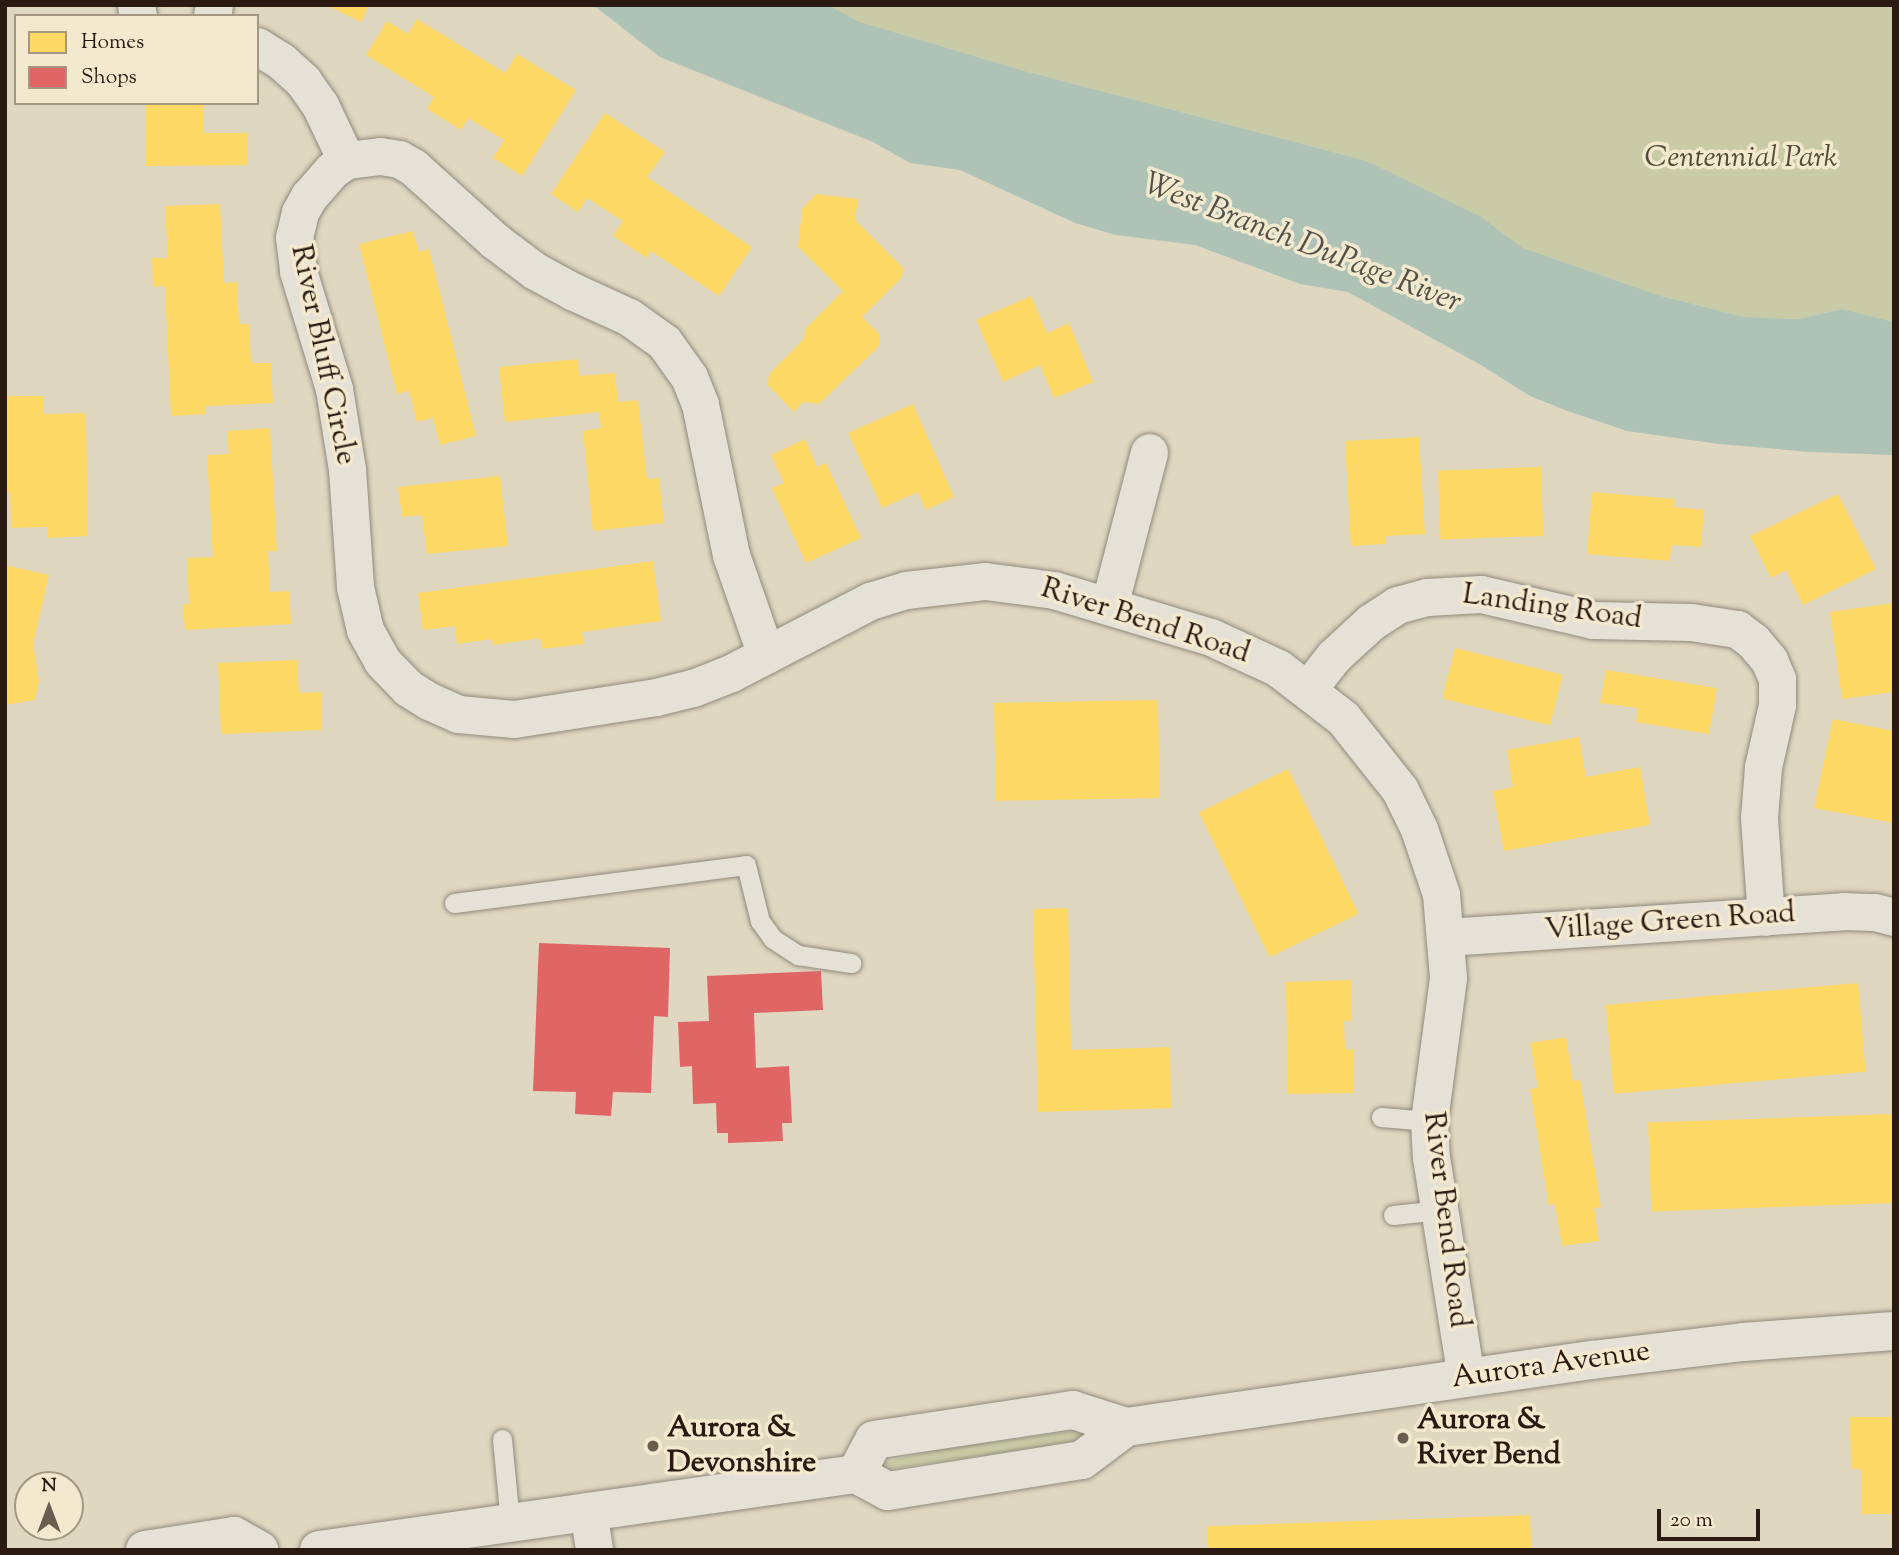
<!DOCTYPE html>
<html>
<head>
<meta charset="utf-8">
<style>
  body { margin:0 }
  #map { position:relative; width:1899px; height:1555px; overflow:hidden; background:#dfd7c0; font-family:"Sorts Mill Goudy",serif }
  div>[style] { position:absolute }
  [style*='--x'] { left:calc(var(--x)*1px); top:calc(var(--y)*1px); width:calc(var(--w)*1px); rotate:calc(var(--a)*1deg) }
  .green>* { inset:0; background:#c8cba5 }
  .water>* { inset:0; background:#aec3b6 }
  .homes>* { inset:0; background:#ffd966; transform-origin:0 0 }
  .shops>* { inset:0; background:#e06666 }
  .roads { filter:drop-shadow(0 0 2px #908a7c) drop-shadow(0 0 2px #908a7c) }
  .service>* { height:19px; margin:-9.5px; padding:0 9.5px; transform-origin:9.5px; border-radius:9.5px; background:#e6e1d6 }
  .minor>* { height:37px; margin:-18.5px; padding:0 18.5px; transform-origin:18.5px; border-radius:18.5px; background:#e6e1d6 }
  .secondary>* { height:38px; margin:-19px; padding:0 19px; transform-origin:19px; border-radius:19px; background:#e6e1d6 }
  .dots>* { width:19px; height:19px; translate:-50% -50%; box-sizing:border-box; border:4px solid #f3e9ce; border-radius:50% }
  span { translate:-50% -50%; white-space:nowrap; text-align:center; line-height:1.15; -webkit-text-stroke:7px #f3e9ce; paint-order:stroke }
  .park-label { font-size:30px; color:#544c38; font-style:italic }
  .street-label { font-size:30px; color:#2b1a12 }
  .poi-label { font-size:30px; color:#2b1a12; font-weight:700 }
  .left { translate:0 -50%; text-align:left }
  .water-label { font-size:32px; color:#52524a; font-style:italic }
  .frame { position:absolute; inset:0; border:7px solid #2b1a12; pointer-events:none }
  .legend { position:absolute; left:14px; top:14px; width:245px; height:91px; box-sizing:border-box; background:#f3e9ce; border:2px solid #a39683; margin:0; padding:9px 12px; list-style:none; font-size:21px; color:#2b1a12 }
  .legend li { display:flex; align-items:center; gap:14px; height:35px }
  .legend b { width:35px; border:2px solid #a39683 }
  .north { position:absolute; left:14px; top:1471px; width:70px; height:70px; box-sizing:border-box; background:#f3e9ce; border:2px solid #a39683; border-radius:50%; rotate:0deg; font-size:19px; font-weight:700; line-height:28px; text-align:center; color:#2b1a12 }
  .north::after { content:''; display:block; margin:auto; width:24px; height:32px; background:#6a5c4f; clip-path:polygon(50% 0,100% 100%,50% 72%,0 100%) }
  .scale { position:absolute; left:1657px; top:1509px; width:103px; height:32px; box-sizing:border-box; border:4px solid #2b1a12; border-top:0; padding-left:9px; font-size:21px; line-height:24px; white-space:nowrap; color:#2b1a12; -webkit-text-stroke:5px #f3e9ce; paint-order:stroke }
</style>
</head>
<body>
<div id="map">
  <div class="green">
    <i style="clip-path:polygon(828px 5px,1894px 5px,1894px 322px,1842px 309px,1799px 319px,1744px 317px,1661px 296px,1523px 248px,1480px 216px,1367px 161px,1021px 70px,860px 22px)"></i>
    <i style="clip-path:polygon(1088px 1429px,1089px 1436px,1067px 1443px,875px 1471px,875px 1465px,929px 1451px)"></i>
  </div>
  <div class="water">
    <i style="clip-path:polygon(593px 5px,828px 5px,860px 22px,1021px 70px,1367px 161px,1480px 216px,1523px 248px,1661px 296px,1744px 317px,1799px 319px,1842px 309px,1894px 322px,1894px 455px,1810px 452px,1719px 444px,1627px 431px,1565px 410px,1530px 396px,1481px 365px,1348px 292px,1300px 284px,1195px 245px,1116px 235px,1075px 223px,960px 170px,910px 163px,873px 142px,660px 57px)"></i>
  </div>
  <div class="homes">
    <i style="clip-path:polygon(326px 5px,369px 5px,361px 22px)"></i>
    <i style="clip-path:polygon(417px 19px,505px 73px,517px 54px,576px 90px,522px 176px,493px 158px,504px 140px,468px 118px,461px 130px,427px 109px,434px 97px,366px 55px,387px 21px,408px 34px)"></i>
    <i style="clip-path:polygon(204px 103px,204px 133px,248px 133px,248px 165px,146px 166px,145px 104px)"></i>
    <i style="clip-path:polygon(605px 113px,665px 152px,647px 177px,752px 247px,719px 296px,651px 251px,647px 258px,613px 236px,623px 221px,587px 198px,578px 212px,551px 194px)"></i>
    <i style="clip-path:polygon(816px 194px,858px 199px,855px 220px,903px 268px,902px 277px,862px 317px,879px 334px,879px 346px,819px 404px,803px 402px,794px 412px,768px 385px,769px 374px,804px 339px,805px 329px,843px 291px,798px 247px,802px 209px)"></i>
    <i style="clip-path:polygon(220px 204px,224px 283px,237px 282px,239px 324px,249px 324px,251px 363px,271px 363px,273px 403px,206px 406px,206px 414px,171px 416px,165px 286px,153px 287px,152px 258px,168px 258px,165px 206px)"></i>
    <i style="clip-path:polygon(413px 231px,419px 252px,429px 249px,476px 436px,440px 445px,433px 418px,417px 422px,409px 391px,397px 394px,359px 244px)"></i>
    <i style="clip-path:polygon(1031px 296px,1047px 333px,1069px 323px,1093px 382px,1054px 398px,1040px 365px,1003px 382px,976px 320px)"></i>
    <i style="clip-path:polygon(578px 359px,579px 376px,615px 373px,618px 402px,638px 400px,647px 479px,659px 478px,664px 523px,593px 531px,583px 431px,601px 428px,599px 412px,505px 422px,499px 367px)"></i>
    <i style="clip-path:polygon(5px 396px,43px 396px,43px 414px,86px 413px,88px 536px,47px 538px,47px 527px,11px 528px,10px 492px,5px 492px)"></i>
    <i style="clip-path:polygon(913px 404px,954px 497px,926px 510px,918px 492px,882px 508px,848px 433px)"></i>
    <i style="clip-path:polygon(270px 428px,277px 551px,268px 551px,270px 592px,289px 591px,291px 624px,185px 630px,183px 604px,189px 604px,187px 558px,213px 557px,207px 455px,229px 454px,227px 431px)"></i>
    <i style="clip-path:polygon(1419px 437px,1425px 534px,1386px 536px,1386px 544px,1351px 546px,1345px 441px)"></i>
    <i style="clip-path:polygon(805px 439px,817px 467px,826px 463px,861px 538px,806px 563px,772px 488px,784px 483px,771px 455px)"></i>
    <i style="left:1541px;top:467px;width:69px;height:103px;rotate:88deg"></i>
    <i style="clip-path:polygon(500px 476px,508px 546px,427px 554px,422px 515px,402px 517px,398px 487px)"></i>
    <i style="clip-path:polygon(1592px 492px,1675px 499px,1674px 507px,1704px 510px,1701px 547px,1671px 545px,1670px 561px,1587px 554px)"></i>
    <i style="clip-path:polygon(1838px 494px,1876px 569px,1803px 605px,1786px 570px,1771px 578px,1750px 536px)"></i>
    <i style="clip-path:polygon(653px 561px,661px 621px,582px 632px,584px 644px,542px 649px,540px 638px,493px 645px,492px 639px,457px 644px,455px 626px,423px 630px,418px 593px)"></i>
    <i style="clip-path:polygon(5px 565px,49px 575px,33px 644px,39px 681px,35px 700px,5px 705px)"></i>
    <i style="clip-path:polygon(1894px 603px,1894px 692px,1842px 699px,1830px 612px)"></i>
    <i style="left:1455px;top:648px;width:111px;height:52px;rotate:14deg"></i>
    <i style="clip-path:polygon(297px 660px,299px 693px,321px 692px,322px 730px,221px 734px,218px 663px)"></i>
    <i style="clip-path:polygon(1606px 670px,1717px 688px,1709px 734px,1636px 722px,1638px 708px,1600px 703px)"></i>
    <i style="left:1158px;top:700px;width:98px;height:164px;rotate:89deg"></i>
    <i style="clip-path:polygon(1833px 719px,1894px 731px,1894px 823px,1814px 808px)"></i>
    <i style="clip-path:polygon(1579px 737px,1586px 777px,1640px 767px,1650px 825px,1504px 851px,1493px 791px,1513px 787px,1507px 750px)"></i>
    <i style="left:1288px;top:769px;width:161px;height:99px;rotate:64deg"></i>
    <i style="clip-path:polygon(1068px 908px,1071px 1050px,1170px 1047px,1171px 1108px,1038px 1112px,1033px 909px)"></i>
    <i style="clip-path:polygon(1351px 980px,1351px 1021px,1344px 1021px,1345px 1050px,1353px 1049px,1354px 1093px,1288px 1094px,1286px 982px)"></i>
    <i style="left:1858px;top:983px;width:89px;height:253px;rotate:85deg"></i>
    <i style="clip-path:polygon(1566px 1037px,1573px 1081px,1580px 1080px,1601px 1207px,1594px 1208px,1599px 1241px,1562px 1246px,1555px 1204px,1549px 1206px,1530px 1089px,1538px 1088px,1530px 1043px)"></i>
    <i style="left:1891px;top:1114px;width:89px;height:243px;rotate:88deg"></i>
    <i style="clip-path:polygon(1850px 1417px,1894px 1417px,1894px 1514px,1861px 1514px,1861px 1469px,1851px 1469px)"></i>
    <i style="left:1530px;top:1515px;width:35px;height:323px;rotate:88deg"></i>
  </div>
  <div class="shops">
    <i style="clip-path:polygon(539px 943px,670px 948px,668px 1017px,654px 1016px,651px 1093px,613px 1092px,611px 1116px,575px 1114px,576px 1092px,533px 1091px)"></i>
    <i style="clip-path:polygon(821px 971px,823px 1010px,754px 1013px,756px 1068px,789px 1066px,792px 1123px,782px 1123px,783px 1141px,728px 1143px,728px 1133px,717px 1133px,716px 1103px,693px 1104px,692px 1066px,680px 1067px,678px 1022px,709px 1021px,707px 976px)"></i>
  </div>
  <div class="roads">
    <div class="service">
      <i style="--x:454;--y:903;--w:294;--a:-7.4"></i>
      <i style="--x:746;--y:865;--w:58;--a:76"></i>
      <i style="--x:760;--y:921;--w:22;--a:54"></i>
      <i style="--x:773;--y:939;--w:30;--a:33"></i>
      <i style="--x:798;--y:955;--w:54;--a:8.6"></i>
      <i style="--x:1381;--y:1117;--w:48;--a:4.8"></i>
      <i style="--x:1393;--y:1215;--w:47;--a:-6.1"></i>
      <i style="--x:502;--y:1439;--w:83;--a:84.5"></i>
    </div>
    <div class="minor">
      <i style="--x:136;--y:5;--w:11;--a:80"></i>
      <i style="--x:212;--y:16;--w:11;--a:-80"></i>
      <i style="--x:257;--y:46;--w:28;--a:32"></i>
      <i style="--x:281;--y:61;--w:30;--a:42"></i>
      <i style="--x:303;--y:81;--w:29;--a:55"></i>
      <i style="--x:320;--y:105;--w:61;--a:64.7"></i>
      <i style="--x:1109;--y:606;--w:159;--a:-75.4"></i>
      <i style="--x:766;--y:655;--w:106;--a:-109.3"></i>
      <i style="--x:731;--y:555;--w:154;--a:-101.6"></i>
      <i style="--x:700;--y:404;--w:29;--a:-112"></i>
      <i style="--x:689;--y:377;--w:43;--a:-125.5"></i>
      <i style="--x:664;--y:342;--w:43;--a:-144.5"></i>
      <i style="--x:629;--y:317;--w:63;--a:-155.5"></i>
      <i style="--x:572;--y:291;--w:42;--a:-151.6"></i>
      <i style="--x:535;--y:271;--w:50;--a:-143.1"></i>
      <i style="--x:495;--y:241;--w:110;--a:-137.9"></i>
      <i style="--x:413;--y:167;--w:16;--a:-150"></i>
      <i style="--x:399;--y:159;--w:19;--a:-171"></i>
      <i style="--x:380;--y:156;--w:34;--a:173"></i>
      <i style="--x:346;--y:160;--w:17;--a:144"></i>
      <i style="--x:332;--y:170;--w:35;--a:131"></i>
      <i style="--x:309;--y:196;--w:18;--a:119"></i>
      <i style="--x:300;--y:212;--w:26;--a:103"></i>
      <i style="--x:294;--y:237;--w:34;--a:83"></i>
      <i style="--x:298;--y:271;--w:123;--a:73"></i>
      <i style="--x:334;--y:389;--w:81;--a:80.8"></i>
      <i style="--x:347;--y:469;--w:118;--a:86.1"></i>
      <i style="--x:355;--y:587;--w:44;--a:76.9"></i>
      <i style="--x:365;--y:630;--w:35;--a:61"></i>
      <i style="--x:382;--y:661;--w:37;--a:46"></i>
      <i style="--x:408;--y:688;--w:25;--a:32"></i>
      <i style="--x:429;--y:701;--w:32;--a:24"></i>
      <i style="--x:458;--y:714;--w:56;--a:5.1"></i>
      <i style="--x:514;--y:719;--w:144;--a:-8.8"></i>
      <i style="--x:656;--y:697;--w:38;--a:-14"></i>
      <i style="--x:693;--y:688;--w:41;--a:-21.5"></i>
      <i style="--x:731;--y:673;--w:157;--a:-27.4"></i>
      <i style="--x:870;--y:601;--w:38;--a:-17"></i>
      <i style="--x:906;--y:590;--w:80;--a:-6.5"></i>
      <i style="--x:985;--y:581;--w:70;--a:7.4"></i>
      <i style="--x:1054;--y:590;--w:164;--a:16.7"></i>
      <i style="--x:1211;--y:637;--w:74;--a:24.8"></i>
      <i style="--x:1278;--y:668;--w:82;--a:37.6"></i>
      <i style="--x:1343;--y:718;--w:92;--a:51.6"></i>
      <i style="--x:1400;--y:790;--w:43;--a:64"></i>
      <i style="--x:1419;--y:829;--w:69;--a:71.3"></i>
      <i style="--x:1441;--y:894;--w:84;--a:85.2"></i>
      <i style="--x:1448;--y:978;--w:144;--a:97.6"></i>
      <i style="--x:1429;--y:1121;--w:36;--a:87"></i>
      <i style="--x:1431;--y:1157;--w:223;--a:81"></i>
      <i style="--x:1307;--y:690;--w:43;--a:-51.5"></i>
      <i style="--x:1334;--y:656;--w:50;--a:-42.6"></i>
      <i style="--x:1371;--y:622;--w:31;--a:-33"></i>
      <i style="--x:1397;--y:605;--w:31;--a:-15"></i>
      <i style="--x:1427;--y:597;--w:54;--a:-3.2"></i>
      <i style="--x:1481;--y:594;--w:115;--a:13.1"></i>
      <i style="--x:1593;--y:620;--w:98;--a:1.2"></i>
      <i style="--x:1691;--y:622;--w:47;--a:8.7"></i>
      <i style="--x:1737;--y:629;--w:20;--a:37"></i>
      <i style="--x:1753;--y:641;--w:25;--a:50"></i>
      <i style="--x:1769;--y:660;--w:21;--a:67"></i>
      <i style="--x:1777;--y:679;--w:26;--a:90"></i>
      <i style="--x:1777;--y:705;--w:64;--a:102.7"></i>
      <i style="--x:1763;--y:767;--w:51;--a:94.5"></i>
      <i style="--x:1759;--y:818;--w:99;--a:86"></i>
      <i style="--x:1446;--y:937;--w:398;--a:-3.7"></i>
      <i style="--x:1843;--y:911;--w:32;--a:2"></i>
      <i style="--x:1875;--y:912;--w:20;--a:15"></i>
      <i style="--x:588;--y:1511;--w:39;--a:81"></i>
    </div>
    <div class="secondary">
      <i style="--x:856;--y:1474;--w:38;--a:-62"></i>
      <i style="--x:874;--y:1440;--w:201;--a:-8.6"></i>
      <i style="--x:1073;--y:1410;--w:56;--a:17.8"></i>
      <i style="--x:1126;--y:1427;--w:471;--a:-8.2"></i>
      <i style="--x:1592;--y:1360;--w:152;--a:-6.8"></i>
      <i style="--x:1743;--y:1342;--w:151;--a:-4.2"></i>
      <i style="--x:145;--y:1550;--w:90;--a:-8.9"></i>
      <i style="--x:234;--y:1536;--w:29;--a:29"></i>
      <i style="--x:319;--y:1550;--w:542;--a:-8.06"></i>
      <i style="--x:856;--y:1474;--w:36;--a:28"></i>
      <i style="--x:888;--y:1491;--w:196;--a:-9.1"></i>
      <i style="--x:1082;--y:1460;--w:55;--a:-36.9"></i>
    </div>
  </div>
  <div class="dots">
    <i style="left:1403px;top:1438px;background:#6a5c4f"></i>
    <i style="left:653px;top:1446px;background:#6a5c4f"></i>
  </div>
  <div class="park-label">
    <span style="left:1741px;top:159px">Centennial Park</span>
  </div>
  <div class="street-label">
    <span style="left:322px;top:355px;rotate:78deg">River Bluff Circle</span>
    <span style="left:1552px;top:608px;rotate:8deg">Landing Road</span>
    <span style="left:1145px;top:622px;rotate:18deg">River Bend Road</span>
    <span style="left:1670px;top:923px;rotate:-4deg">Village Green Road</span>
    <span style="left:1445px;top:1220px;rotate:83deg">River Bend Road</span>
    <span style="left:1551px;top:1366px;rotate:-8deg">Aurora Avenue</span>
  </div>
  <div class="poi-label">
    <span class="left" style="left:1417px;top:1438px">Aurora &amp;<br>River Bend</span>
    <span class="left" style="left:667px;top:1446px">Aurora &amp;<br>Devonshire</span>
  </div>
  <div class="water-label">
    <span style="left:1302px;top:244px;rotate:21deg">West Branch DuPage River</span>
  </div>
  <div class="frame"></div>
  <ul class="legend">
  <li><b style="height:19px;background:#ffd966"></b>Homes</li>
  <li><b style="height:19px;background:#e06666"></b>Shops</li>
  </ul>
  <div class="north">N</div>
  <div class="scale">20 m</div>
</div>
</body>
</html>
